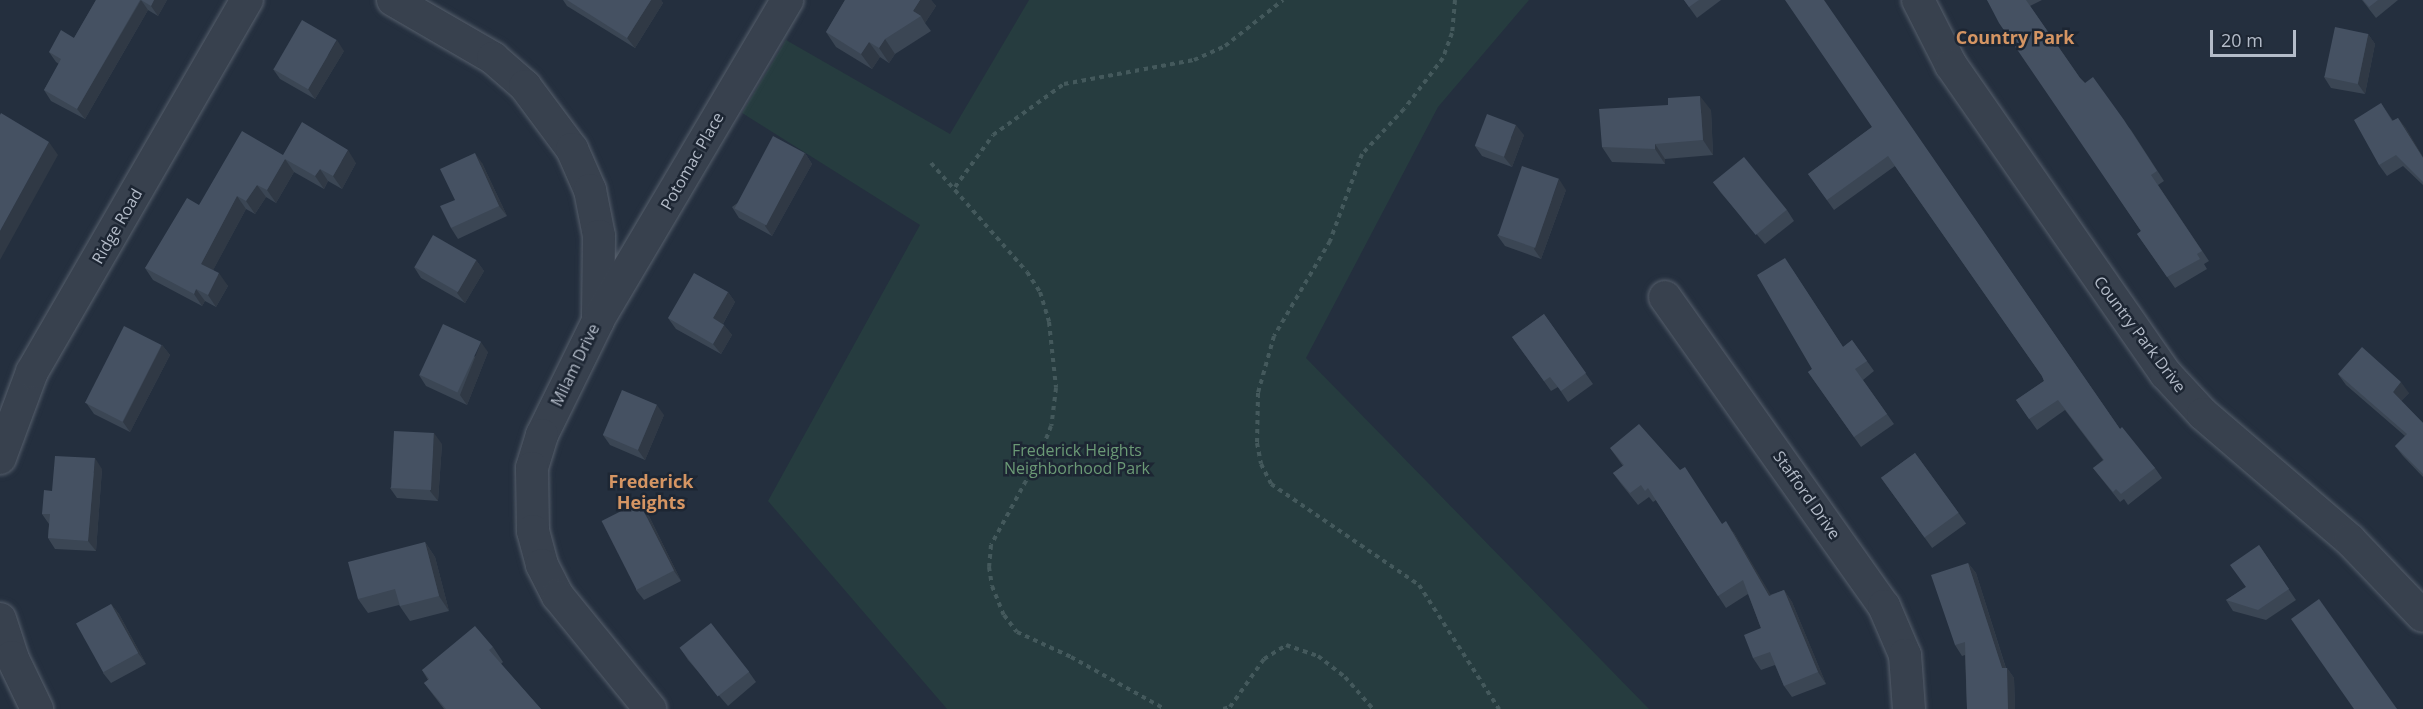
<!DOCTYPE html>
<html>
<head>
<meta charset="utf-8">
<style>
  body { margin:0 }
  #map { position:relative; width:2423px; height:709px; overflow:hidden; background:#242f3e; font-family:"Open Sans",sans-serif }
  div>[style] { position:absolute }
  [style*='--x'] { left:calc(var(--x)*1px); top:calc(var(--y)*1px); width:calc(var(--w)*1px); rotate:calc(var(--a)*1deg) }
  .green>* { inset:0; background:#263c3f }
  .path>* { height:4px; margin-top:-2px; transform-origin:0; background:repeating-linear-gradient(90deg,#44595c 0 4.5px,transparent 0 9px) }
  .roads { filter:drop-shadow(0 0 2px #565f6c) drop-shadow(0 0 2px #565f6c) }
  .minor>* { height:32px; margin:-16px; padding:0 16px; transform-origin:16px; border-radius:16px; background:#38414e }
  .wall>* { inset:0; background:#3b4654; transform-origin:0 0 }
  .shaded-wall>* { inset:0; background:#303945 }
  .building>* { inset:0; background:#455162; transform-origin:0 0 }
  span { translate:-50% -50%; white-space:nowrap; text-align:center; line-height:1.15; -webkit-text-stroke:5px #1d2633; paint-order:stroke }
  .street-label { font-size:16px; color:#b4bcc9 }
  .park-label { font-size:16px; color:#6b9a76 }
  .neighbourhood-label { font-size:18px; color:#d59563; font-weight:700 }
  .scale { position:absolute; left:2210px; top:30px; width:86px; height:27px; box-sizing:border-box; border:3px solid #b4bcc9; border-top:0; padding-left:8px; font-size:18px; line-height:21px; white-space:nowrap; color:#b4bcc9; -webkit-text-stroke:4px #1d2633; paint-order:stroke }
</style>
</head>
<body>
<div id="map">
  <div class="green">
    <i style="clip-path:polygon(1029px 0,1529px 0,1438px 107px,1306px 358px,1649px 709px,947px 709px,768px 501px,920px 225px,742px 113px,786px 40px,950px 134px)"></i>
  </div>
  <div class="path">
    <i style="--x:1455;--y:0;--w:33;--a:95"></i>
    <i style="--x:1452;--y:33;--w:27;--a:110"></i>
    <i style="--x:1443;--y:58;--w:64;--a:127.4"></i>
    <i style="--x:1404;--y:109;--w:62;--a:133"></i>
    <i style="--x:1362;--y:154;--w:93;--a:110.2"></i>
    <i style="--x:1330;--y:241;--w:110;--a:120.5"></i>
    <i style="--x:1274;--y:336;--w:59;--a:105.7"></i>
    <i style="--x:1258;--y:393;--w:50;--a:91.1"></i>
    <i style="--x:1257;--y:443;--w:21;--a:79"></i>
    <i style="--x:1261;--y:464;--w:22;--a:63"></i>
    <i style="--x:1271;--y:484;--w:179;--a:34.3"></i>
    <i style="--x:1419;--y:585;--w:148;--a:57.2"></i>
    <i style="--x:931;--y:163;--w:145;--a:48.6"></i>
    <i style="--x:1027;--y:272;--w:24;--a:57"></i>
    <i style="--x:1040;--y:292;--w:31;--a:73"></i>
    <i style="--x:1049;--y:322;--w:66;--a:83.9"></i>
    <i style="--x:1056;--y:388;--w:38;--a:97"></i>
    <i style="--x:1051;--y:426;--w:33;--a:111"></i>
    <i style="--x:1039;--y:457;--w:100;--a:118.6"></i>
    <i style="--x:991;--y:545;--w:22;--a:95"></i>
    <i style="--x:989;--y:567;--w:19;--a:81"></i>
    <i style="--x:992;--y:586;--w:31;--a:68"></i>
    <i style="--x:1004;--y:615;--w:21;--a:53"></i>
    <i style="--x:1017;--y:632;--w:60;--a:24.8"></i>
    <i style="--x:1071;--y:657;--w:107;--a:29"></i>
    <i style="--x:955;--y:187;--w:64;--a:-53.8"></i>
    <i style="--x:993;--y:135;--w:87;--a:-35.7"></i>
    <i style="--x:1064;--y:84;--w:132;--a:-10.5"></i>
    <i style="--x:1194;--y:60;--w:34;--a:-24"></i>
    <i style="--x:1225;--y:46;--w:74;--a:-38.4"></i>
    <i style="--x:1223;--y:709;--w:7;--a:-16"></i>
    <i style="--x:1230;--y:707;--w:59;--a:-54.7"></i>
    <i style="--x:1264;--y:659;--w:26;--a:-32"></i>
    <i style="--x:1286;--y:645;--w:34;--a:19"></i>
    <i style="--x:1318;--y:656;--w:34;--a:38"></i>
    <i style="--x:1345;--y:677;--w:43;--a:48.8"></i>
  </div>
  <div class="roads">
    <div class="minor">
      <i style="--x:393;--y:0;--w:116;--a:30.1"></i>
      <i style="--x:493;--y:58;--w:43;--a:41.2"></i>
      <i style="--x:525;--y:86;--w:79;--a:53.3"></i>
      <i style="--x:572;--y:149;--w:45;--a:66.3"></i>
      <i style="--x:590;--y:190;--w:47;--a:78.9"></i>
      <i style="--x:599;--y:236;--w:85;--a:90.7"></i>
      <i style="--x:598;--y:321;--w:127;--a:116.2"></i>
      <i style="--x:542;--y:435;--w:34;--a:107"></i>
      <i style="--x:532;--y:468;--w:63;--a:89.1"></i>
      <i style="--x:533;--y:531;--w:35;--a:75"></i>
      <i style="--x:542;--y:565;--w:35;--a:63"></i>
      <i style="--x:558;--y:596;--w:146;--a:50.8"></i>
      <i style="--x:1918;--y:0;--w:73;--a:63.1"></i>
      <i style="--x:1951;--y:65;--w:376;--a:55.2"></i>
      <i style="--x:2166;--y:374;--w:54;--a:47.2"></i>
      <i style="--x:2203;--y:414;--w:194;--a:40.6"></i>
      <i style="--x:2350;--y:540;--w:105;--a:46.2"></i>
      <i style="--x:1665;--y:297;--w:379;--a:54.7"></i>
      <i style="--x:1884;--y:606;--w:53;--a:66.8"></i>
      <i style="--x:1905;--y:655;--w:54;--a:85.8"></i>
      <i style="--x:601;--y:315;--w:366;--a:-59.4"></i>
      <i style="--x:0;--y:458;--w:92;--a:-69.6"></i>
      <i style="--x:32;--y:372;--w:430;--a:-60"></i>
      <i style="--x:0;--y:619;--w:40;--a:72"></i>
      <i style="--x:12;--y:657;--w:58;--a:64.3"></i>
    </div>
  </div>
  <div class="wall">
    <i style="clip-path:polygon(96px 0,167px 0,158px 16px,148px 10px,85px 119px,51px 101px,44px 90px,59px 64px,56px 62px,49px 52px,74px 38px)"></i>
    <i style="clip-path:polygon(563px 0,661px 0,663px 3px,635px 48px,567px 6px)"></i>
    <i style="clip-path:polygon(845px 0,931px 0,936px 6px,925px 23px,931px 31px,895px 54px,889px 63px,880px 57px,872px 69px,836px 47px,826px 32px)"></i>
    <i style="clip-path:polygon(1684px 0,1721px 0,1697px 18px)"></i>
    <i style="clip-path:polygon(1987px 0,2042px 0,2030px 6px,2080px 78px,2131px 130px,2164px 181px,2158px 185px,2209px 261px,2204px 264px,2207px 269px,2175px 288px,2137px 234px,2141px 231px)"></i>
    <i style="clip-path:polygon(2362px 0,2398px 0,2376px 18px)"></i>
    <i style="clip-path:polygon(1828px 7px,2120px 429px,2155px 468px,2162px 478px,2128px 505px,2124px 499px,2120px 502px,2093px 468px,2103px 460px,2065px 410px,2037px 430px,2016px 400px,2044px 381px,2042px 376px,1895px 166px,1834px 210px,1808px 174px,1872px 127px)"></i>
    <i style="clip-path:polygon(2368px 34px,2375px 44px,2365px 94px,2331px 88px,2324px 77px)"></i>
    <i style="clip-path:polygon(344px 51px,315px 99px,280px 79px,273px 69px)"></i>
    <i style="clip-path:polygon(2381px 103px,2393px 121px,2398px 118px,2423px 157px,2423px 185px,2403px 166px,2387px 176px,2379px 165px)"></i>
    <i style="clip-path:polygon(1711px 110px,1713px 155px,1665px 159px,1665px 164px,1612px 162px,1602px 147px)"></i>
    <i style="clip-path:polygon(1524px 135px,1512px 167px,1482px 156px,1475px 146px)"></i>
    <i style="clip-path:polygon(805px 153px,812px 164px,772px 236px,739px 218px,732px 207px)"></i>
    <i style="clip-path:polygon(283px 155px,356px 163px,342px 189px,328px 181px,324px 189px,294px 172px,276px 203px,266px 197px,255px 214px,246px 209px,213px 270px,228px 286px,216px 307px,205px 301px,202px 306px,153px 280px,145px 268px,199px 205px)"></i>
    <i style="clip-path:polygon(482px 163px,507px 216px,458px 239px,451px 228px,455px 200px)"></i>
    <i style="clip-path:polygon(1713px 182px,1787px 210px,1794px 221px,1765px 244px,1721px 193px)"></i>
    <i style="clip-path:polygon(1566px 190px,1541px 259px,1505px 246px,1497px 235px)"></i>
    <i style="clip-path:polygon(476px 260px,484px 271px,465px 303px,421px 278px,414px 267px)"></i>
    <i style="clip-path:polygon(1792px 269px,1843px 347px,1852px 340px,1874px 371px,1863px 380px,1894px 424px,1861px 447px,1808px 372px,1812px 369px)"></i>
    <i style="clip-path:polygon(728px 292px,735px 302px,723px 324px,732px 335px,721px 354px,676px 329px,668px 318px)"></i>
    <i style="clip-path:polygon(1544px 314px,1593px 384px,1568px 402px,1558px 387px,1551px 391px,1512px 337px)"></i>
    <i style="clip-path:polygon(162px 345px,170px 355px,130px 432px,94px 414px,87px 404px)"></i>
    <i style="clip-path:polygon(488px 352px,467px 405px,426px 386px,419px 375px)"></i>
    <i style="clip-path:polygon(2338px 374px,2409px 393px,2401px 401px,2423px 423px,2423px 477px,2403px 456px,2395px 446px,2405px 436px,2346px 385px)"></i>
    <i style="clip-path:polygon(664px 415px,645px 460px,610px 445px,603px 435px)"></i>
    <i style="clip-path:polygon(442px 444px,438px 501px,397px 498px,390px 488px)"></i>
    <i style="clip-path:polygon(1610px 448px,1722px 524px,1734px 533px,1770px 595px,1784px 590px,1792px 602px,1826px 684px,1792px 697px,1784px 686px,1775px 665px,1761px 670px,1753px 658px,1761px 628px,1748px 594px,1726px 608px,1656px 500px,1653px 502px,1649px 497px,1638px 505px,1622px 485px,1613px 473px,1623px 466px)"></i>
    <i style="left:1915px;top:453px;width:87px;height:42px;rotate:54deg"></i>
    <i style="clip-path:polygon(102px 469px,96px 551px,55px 549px,48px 538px,49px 524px,42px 514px,52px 491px)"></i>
    <i style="clip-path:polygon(647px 512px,681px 581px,644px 600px,636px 590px)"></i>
    <i style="clip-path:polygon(425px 542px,435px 557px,449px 611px,410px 621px,399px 605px,368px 613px,358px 599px)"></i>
    <i style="clip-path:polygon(2259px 545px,2296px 600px,2266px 620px,2233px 611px,2226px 600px,2246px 587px)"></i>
    <i style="clip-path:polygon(1968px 563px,1976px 573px,2006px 668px,2007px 668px,2014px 678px,2015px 709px,1967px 709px,1965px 655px,1962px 656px,1955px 645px)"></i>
    <i style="clip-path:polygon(111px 604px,119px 614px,146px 664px,111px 683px,103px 673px)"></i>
    <i style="clip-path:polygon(493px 647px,503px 662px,501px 664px,541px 709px,444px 709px,424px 683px,428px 680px,422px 670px)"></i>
    <i style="clip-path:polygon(681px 649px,749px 672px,756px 682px,728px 706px,688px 660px)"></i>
  </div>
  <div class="shaded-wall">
    <i style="clip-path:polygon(141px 0,148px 10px,85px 119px,77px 109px)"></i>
    <i style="clip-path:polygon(154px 0,167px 0,158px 16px,151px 6px)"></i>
    <i style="clip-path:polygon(651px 0,661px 0,663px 3px,635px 48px,627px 38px)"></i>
    <i style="clip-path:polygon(920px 0,931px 0,936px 6px,925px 23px,921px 16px,913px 11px)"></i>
    <i style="clip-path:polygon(2368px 34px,2375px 44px,2365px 94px,2358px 84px)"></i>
    <i style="clip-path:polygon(885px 39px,895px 54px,889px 63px,879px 48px)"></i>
    <i style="clip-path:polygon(337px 40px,344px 51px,315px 99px,308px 89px)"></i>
    <i style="clip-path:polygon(869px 42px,880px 57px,872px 69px,861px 54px)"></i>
    <i style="clip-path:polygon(1700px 96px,1711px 110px,1713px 155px,1703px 140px)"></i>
    <i style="clip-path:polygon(2398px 118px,2406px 128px,2423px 157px,2423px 158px)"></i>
    <i style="clip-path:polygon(1516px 125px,1524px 135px,1512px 167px,1504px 157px)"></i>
    <i style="clip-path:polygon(49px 142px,58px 155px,0 260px,0 231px)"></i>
    <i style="clip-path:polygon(1655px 144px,1665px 159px,1665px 164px,1655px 149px)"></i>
    <i style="clip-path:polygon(348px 150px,356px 163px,342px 189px,333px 176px)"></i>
    <i style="clip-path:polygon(475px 153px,482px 163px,507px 216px,499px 206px)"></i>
    <i style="clip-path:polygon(805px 153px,812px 164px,772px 236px,765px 226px)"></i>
    <i style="clip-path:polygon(285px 159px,294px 172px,276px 203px,267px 190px)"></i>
    <i style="clip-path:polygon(320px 169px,328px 181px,324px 189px,315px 176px)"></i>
    <i style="clip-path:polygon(1559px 179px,1566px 190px,1541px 259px,1534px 249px)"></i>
    <i style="clip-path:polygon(257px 185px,266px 197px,255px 214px,246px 201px)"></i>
    <i style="clip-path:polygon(237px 196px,246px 209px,210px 276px,201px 264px)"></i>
    <i style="clip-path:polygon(476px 260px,484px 271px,465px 303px,457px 293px)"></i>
    <i style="clip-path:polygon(219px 273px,228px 286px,216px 307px,208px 295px)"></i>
    <i style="clip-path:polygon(196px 289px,205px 301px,202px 306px,194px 294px)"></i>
    <i style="clip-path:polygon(728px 292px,735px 302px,720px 329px,713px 318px)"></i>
    <i style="clip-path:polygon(724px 325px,732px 335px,721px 354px,713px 344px)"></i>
    <i style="clip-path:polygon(481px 342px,488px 352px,467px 405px,460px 395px)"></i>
    <i style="clip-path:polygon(162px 345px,170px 355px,130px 432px,123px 422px)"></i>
    <i style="clip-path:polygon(2401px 382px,2409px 393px,2400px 402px,2393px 392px)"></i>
    <i style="clip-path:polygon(657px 405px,664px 415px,645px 460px,638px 450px)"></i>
    <i style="clip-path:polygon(434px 433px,442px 444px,438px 501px,430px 491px)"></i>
    <i style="clip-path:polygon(95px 458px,102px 469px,96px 551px,88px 541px)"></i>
    <i style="clip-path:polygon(639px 502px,647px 512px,681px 581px,674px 571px)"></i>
    <i style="clip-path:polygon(1726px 521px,1734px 533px,1778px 607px,1769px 596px)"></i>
    <i style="clip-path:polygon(425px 542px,435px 557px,449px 611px,439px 596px)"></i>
    <i style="clip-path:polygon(1968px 563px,1976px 573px,2007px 672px,2007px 668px,2014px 678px,2015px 709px,2008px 709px,2002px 668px)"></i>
    <i style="clip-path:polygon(1784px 590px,1792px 602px,1826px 684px,1818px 672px)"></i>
    <i style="clip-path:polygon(111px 604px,119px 614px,146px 664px,138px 653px)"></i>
  </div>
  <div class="building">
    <i style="clip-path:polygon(96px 0,140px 0,77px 109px,44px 90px,61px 59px,49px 52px,61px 30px,74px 38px)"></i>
    <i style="clip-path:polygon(141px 0,154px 0,151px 6px)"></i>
    <i style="clip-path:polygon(567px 0,651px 0,627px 38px)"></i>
    <i style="clip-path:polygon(845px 0,920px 0,913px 11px,921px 16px,885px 39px,879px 48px,869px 42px,861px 54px,826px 32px)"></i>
    <i style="clip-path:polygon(1684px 0,1699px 0,1689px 7px)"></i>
    <i style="clip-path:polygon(1785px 0,1824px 0,2120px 429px,2122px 427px,2155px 468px,2121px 494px,2116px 489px,2113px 492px,2093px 468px,2104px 460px,2058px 400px,2029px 419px,2016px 400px,2044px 381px,2042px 376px,1888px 156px,1827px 200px,1808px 174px,1872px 127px)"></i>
    <i style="clip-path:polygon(1987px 0,2026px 0,2080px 78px,2085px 83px,2093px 77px,2124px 120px,2157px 171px,2151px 175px,2202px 251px,2197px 254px,2200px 259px,2167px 277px,2137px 234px,2141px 231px,1999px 23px)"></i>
    <i style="clip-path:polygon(2363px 0,2378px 0,2369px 7px)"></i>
    <i style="left:302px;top:20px;width:40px;height:57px;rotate:30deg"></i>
    <i style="left:2335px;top:27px;width:34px;height:51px;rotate:12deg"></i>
    <i style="clip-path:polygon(1700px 96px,1703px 140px,1655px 144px,1655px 149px,1602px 147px,1599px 109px,1668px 105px,1668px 98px)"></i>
    <i style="clip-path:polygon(2381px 103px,2392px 121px,2398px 118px,2423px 158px,2423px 182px,2396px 155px,2379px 165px,2354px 120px)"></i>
    <i style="clip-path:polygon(1px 113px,49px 142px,0 231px,0 115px)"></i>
    <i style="left:1487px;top:114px;width:31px;height:34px;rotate:21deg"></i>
    <i style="clip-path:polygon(302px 122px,348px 150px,333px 176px,320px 169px,315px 176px,285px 159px,267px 190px,257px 185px,246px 201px,237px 196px,201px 264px,219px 273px,208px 295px,196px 289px,194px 294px,145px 268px,187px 198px,199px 205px,242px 131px,283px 155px)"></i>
    <i style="left:773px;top:136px;width:36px;height:82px;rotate:28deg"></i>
    <i style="clip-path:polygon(475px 153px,499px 206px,451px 228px,440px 206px,455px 200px,440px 169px)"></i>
    <i style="left:1744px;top:157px;width:68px;height:40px;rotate:51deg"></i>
    <i style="left:1522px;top:166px;width:39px;height:73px;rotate:19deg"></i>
    <i style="left:433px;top:235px;width:50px;height:37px;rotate:30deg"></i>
    <i style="clip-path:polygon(1785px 258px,1843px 347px,1852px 340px,1867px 361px,1855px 369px,1887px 414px,1854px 437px,1808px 372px,1812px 369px,1757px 275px)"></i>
    <i style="clip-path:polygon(694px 273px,728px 292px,713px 318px,724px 325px,713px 344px,668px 318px)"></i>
    <i style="clip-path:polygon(1544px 314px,1586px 373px,1561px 391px,1550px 377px,1544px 381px,1512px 337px)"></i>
    <i style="left:443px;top:324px;width:42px;height:56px;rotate:25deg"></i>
    <i style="left:124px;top:326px;width:42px;height:86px;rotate:27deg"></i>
    <i style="clip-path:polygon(2362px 347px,2401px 382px,2393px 392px,2423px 423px,2423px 474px,2395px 446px,2407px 434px,2338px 374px)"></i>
    <i style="left:622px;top:390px;width:38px;height:49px;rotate:23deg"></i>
    <i style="clip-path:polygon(1639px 424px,1680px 470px,1685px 467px,1722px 524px,1726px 521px,1769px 596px,1784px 590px,1818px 672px,1784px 686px,1770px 652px,1753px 658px,1744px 635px,1761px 628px,1743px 580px,1718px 596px,1648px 488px,1645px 491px,1641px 485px,1630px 493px,1613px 473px,1624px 465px,1610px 448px)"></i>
    <i style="left:394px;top:431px;width:40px;height:57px;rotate:3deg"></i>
    <i style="left:1915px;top:453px;width:74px;height:42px;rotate:54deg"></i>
    <i style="clip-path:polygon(55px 456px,95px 458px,88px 541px,48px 538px,50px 514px,42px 514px,44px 490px,52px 491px)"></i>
    <i style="left:639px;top:502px;width:77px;height:42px;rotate:63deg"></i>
    <i style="clip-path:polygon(425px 542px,439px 596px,400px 606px,395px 589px,358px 599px,348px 562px)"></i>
    <i style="clip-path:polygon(2259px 545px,2289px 589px,2258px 610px,2226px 600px,2246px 587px,2230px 565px)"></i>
    <i style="clip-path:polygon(1968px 563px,2002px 668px,2007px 668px,2008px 709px,1967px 709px,1965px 642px,1955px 645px,1931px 575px)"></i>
    <i style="clip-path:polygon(2319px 599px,2397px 709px,2354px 709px,2291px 619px)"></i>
    <i style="left:111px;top:604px;width:56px;height:40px;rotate:61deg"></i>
    <i style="left:711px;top:623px;width:62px;height:40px;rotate:52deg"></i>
    <i style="clip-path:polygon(475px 626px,493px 647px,489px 650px,541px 709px,446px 709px,424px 683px,429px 679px,422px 670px)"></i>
  </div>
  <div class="street-label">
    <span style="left:692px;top:161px;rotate:-60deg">Potomac Place</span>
    <span style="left:117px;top:226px;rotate:-60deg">Ridge Road</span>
    <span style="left:2140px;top:334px;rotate:53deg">Country Park Drive</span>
    <span style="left:575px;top:365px;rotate:-64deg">Milam Drive</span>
    <span style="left:1807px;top:495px;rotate:55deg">Stafford Drive</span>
  </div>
  <div class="park-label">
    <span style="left:1077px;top:459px">Frederick Heights<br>Neighborhood Park</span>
  </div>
  <div class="neighbourhood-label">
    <span style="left:2015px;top:37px">Country Park</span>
    <span style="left:651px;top:492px">Frederick<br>Heights</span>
  </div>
  <div class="scale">20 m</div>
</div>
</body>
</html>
